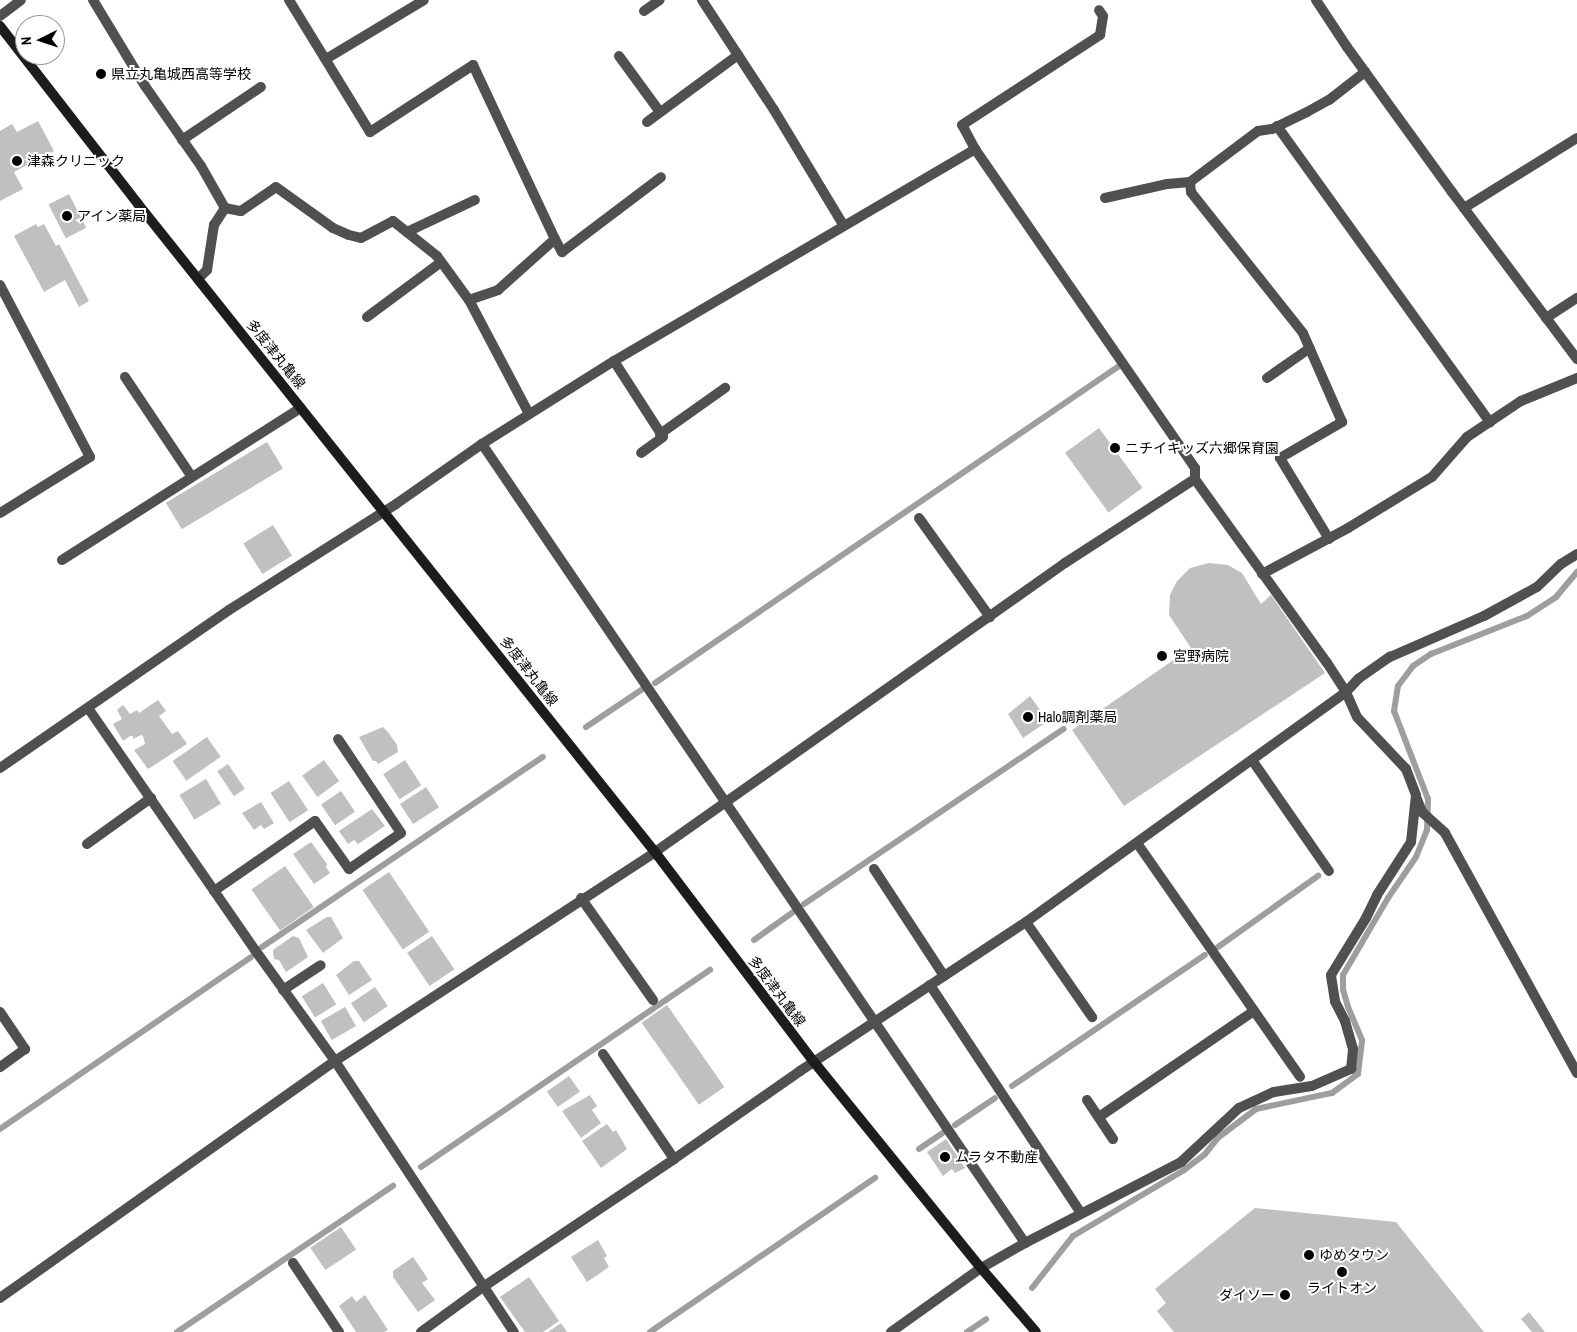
<!DOCTYPE html>
<html>
<head>
<meta charset="utf-8">
<style>
  body { margin:0 }
  #map { position:relative; width:1577px; height:1332px; overflow:hidden; background:#fff; font-family:"Archivo Narrow","Noto Sans JP",sans-serif }
  div>[style] { position:absolute }
  [style*='--x'] { left:calc(var(--x)*1px); top:calc(var(--y)*1px); width:calc(var(--w)*1px); rotate:calc(var(--a)*1deg) }
  .stream>* { height:6px; margin:-3px; padding:0 3px; transform-origin:3px; border-radius:3px; background:#9e9e9e }
  .building>* { inset:0; background:#c0c0c0; transform-origin:0 0 }
  .street>* { height:10px; margin:-5px; padding:0 5px; transform-origin:5px; border-radius:5px; background:#505050 }
  .secondary>* { height:10px; margin:-5px; padding:0 5px; transform-origin:5px; border-radius:5px; background:#1d1d1d }
  .dots>* { width:14px; height:14px; translate:-50% -50%; box-sizing:border-box; border:2px solid #fff; border-radius:50% }
  span { translate:-50% -50%; white-space:nowrap; text-align:center; line-height:1.15; -webkit-text-stroke:4px #fff; paint-order:stroke }
  .poi-label { font-size:14px; color:#000 }
  .left { translate:0 -50%; text-align:left }
  .right { translate:-100% -50%; text-align:right }
  .street-label { font-size:14px; color:#000 }
  .north { position:absolute; left:15px; top:15px; width:50px; height:50px; box-sizing:border-box; background:#fff; border:1px solid #999; border-radius:50%; rotate:266deg; font-size:14px; font-weight:700; line-height:20px; text-align:center; color:#000 }
  .north::after { content:''; display:block; margin:auto; width:18px; height:22px; background:#000; clip-path:polygon(50% 0,100% 100%,50% 72%,0 100%) }
</style>
</head>
<body>
<div id="map">
  <div class="stream">
    <i style="--x:655;--y:683;--w:562;--a:-34.34"></i>
    <i style="--x:586;--y:727;--w:70;--a:-33.9"></i>
    <i style="--x:804;--y:904;--w:313;--a:-34"></i>
    <i style="--x:754;--y:940;--w:52;--a:-35.5"></i>
    <i style="--x:262;--y:947;--w:339;--a:-34.1"></i>
    <i style="--x:1218;--y:947;--w:123;--a:-35.4"></i>
    <i style="--x:1012;--y:1086;--w:233;--a:-34.2"></i>
    <i style="--x:955;--y:1125;--w:48;--a:-34"></i>
    <i style="--x:0;--y:1129;--w:304;--a:-34.4"></i>
    <i style="--x:919;--y:1149;--w:32;--a:-34"></i>
    <i style="--x:421;--y:1167;--w:350;--a:-34.3"></i>
    <i style="--x:1032;--y:1288;--w:66;--a:-51.7"></i>
    <i style="--x:1073;--y:1236;--w:129;--a:-30.7"></i>
    <i style="--x:1184;--y:1170;--w:26;--a:-37"></i>
    <i style="--x:1205;--y:1154;--w:22;--a:-51"></i>
    <i style="--x:1219;--y:1137;--w:46;--a:-37.1"></i>
    <i style="--x:1256;--y:1109;--w:78;--a:-11.9"></i>
    <i style="--x:1332;--y:1093;--w:32;--a:-36"></i>
    <i style="--x:1358;--y:1074;--w:34;--a:-83"></i>
    <i style="--x:1362;--y:1040;--w:36;--a:-113"></i>
    <i style="--x:1348;--y:1007;--w:18;--a:-106"></i>
    <i style="--x:1343;--y:990;--w:15;--a:-90"></i>
    <i style="--x:1343;--y:975;--w:89;--a:-59.7"></i>
    <i style="--x:1388;--y:898;--w:50;--a:-55.7"></i>
    <i style="--x:1416;--y:857;--w:29;--a:-68"></i>
    <i style="--x:1427;--y:830;--w:31;--a:-88"></i>
    <i style="--x:1428;--y:799;--w:94;--a:-111.1"></i>
    <i style="--x:1394;--y:711;--w:25;--a:-81"></i>
    <i style="--x:1398;--y:686;--w:25;--a:-53"></i>
    <i style="--x:1413;--y:666;--w:22;--a:-34"></i>
    <i style="--x:1431;--y:654;--w:103;--a:-21.6"></i>
    <i style="--x:1527;--y:616;--w:35;--a:-33"></i>
    <i style="--x:1556;--y:597;--w:33;--a:-50"></i>
    <i style="--x:177;--y:1332;--w:261;--a:-34.1"></i>
    <i style="--x:650;--y:1332;--w:273;--a:-34.4"></i>
    <i style="--x:967;--y:1332;--w:23;--a:-34"></i>
  </div>
  <div class="building">
    <i style="clip-path:polygon(38px 121px,54px 151px,14px 172px,23px 189px,0 201px,0 131px,12px 124px,17px 132px)"></i>
    <i style="left:69px;top:194px;width:38px;height:23px;rotate:63deg"></i>
    <i style="clip-path:polygon(36px 224px,38px 227px,44px 224px,56px 246px,59px 244px,89px 301px,79px 307px,65px 280px,44px 292px,14px 236px)"></i>
    <i style="left:1099px;top:428px;width:74px;height:42px;rotate:54deg"></i>
    <i style="left:267px;top:442px;width:31px;height:118px;rotate:59deg"></i>
    <i style="left:273px;top:525px;width:36px;height:35px;rotate:58deg"></i>
    <i style="clip-path:polygon(1209px 563px,1228px 565px,1242px 573px,1261px 604px,1271px 595px,1325px 673px,1124px 806px,1072px 730px,1191px 648px,1169px 615px,1170px 595px,1177px 581px,1190px 568px)"></i>
    <i style="clip-path:polygon(1030px 696px,1048px 721px,1023px 738px,1008px 714px)"></i>
    <i style="clip-path:polygon(158px 700px,166px 711px,159px 716px,172px 734px,178px 731px,187px 744px,148px 769px,134px 750px,145px 744px,143px 736px,141px 735px,133px 739px,133px 736px,130px 736px,123px 741px,113px 724px,122px 719px,117px 710px,123px 705px,130px 714px,137px 710px,139px 713px)"></i>
    <i style="clip-path:polygon(383px 727px,388px 732px,397px 745px,398px 752px,378px 764px,376px 761px,373px 761px,359px 737px)"></i>
    <i style="left:207px;top:737px;width:24px;height:42px;rotate:55deg"></i>
    <i style="left:324px;top:760px;width:26px;height:27px;rotate:54deg"></i>
    <i style="left:405px;top:760px;width:30px;height:26px;rotate:57deg"></i>
    <i style="left:228px;top:764px;width:30px;height:13px;rotate:56deg"></i>
    <i style="left:206px;top:779px;width:29px;height:31px;rotate:59deg"></i>
    <i style="left:289px;top:781px;width:35px;height:22px;rotate:57deg"></i>
    <i style="left:426px;top:787px;width:24px;height:31px;rotate:57deg"></i>
    <i style="left:341px;top:791px;width:25px;height:24px;rotate:56deg"></i>
    <i style="clip-path:polygon(261px 802px,274px 823px,264px 829px,261px 825px,254px 830px,242px 813px)"></i>
    <i style="clip-path:polygon(372px 809px,385px 826px,358px 844px,354px 840px,348px 844px,339px 831px)"></i>
    <i style="clip-path:polygon(311px 842px,327px 864px,326px 867px,330px 873px,314px 884px,293px 854px)"></i>
    <i style="left:285px;top:866px;width:50px;height:41px;rotate:55deg"></i>
    <i style="left:389px;top:872px;width:72px;height:32px;rotate:56deg"></i>
    <i style="clip-path:polygon(327px 917px,331px 917px,343px 938px,323px 953px,306px 930px)"></i>
    <i style="clip-path:polygon(293px 936px,299px 938px,308px 957px,286px 972px,279px 960px,274px 959px,273px 950px)"></i>
    <i style="left:432px;top:936px;width:40px;height:30px;rotate:56deg"></i>
    <i style="clip-path:polygon(354px 961px,359px 961px,372px 980px,349px 995px,336px 975px)"></i>
    <i style="left:323px;top:983px;width:25px;height:25px;rotate:58deg"></i>
    <i style="left:375px;top:987px;width:23px;height:29px;rotate:56deg"></i>
    <i style="left:667px;top:1005px;width:100px;height:31px;rotate:55deg"></i>
    <i style="left:345px;top:1007px;width:22px;height:28px;rotate:60deg"></i>
    <i style="left:569px;top:1076px;width:19px;height:27px;rotate:55deg"></i>
    <i style="clip-path:polygon(590px 1095px,597px 1106px,592px 1110px,601px 1123px,581px 1138px,562px 1111px)"></i>
    <i style="clip-path:polygon(607px 1124px,613px 1132px,616px 1130px,627px 1149px,601px 1168px,582px 1141px)"></i>
    <i style="clip-path:polygon(946px 1139px,965px 1168px,955px 1173px,952px 1169px,943px 1176px,927px 1152px)"></i>
    <i style="clip-path:polygon(1255px 1208px,1396px 1222px,1484px 1332px,1174px 1332px,1157px 1311px,1166px 1303px,1155px 1289px)"></i>
    <i style="left:341px;top:1227px;width:27px;height:37px;rotate:56deg"></i>
    <i style="clip-path:polygon(598px 1240px,607px 1256px,604px 1258px,609px 1267px,587px 1282px,571px 1257px)"></i>
    <i style="clip-path:polygon(413px 1257px,428px 1279px,422px 1283px,435px 1300px,418px 1312px,393px 1277px,393px 1271px)"></i>
    <i style="clip-path:polygon(529px 1277px,559px 1321px,543px 1332px,525px 1332px,500px 1297px)"></i>
    <i style="clip-path:polygon(365px 1295px,388px 1330px,384px 1332px,356px 1332px,339px 1306px,352px 1296px,356px 1302px)"></i>
    <i style="clip-path:polygon(1529px 1312px,1545px 1332px,1532px 1332px,1521px 1319px)"></i>
    <i style="clip-path:polygon(561px 1323px,567px 1332px,548px 1332px)"></i>
  </div>
  <div class="street">
    <i style="--x:93;--y:0;--w:100;--a:58.8"></i>
    <i style="--x:145;--y:86;--w:98;--a:55"></i>
    <i style="--x:201;--y:166;--w:48;--a:60.3"></i>
    <i style="--x:225;--y:208;--w:16;--a:11"></i>
    <i style="--x:241;--y:211;--w:42;--a:-34.4"></i>
    <i style="--x:276;--y:187;--w:70;--a:35.7"></i>
    <i style="--x:333;--y:228;--w:17;--a:24"></i>
    <i style="--x:349;--y:235;--w:12;--a:14"></i>
    <i style="--x:361;--y:238;--w:36;--a:-28"></i>
    <i style="--x:393;--y:221;--w:56;--a:38.5"></i>
    <i style="--x:437;--y:256;--w:54;--a:54"></i>
    <i style="--x:469;--y:300;--w:129;--a:62.2"></i>
    <i style="--x:289;--y:0;--w:155;--a:58.5"></i>
    <i style="--x:370;--y:132;--w:123;--a:-33"></i>
    <i style="--x:473;--y:65;--w:192;--a:64.8"></i>
    <i style="--x:702;--y:0;--w:131;--a:56.8"></i>
    <i style="--x:774;--y:110;--w:135;--a:58.9"></i>
    <i style="--x:1316;--y:0;--w:56;--a:56.6"></i>
    <i style="--x:1347;--y:47;--w:179;--a:54.1"></i>
    <i style="--x:1452;--y:192;--w:209;--a:53.2"></i>
    <i style="--x:644;--y:11;--w:19;--a:-35"></i>
    <i style="--x:0;--y:16;--w:26;--a:-37"></i>
    <i style="--x:619;--y:56;--w:69;--a:53.8"></i>
    <i style="--x:326;--y:59;--w:114;--a:-31"></i>
    <i style="--x:647;--y:122;--w:113;--a:-36.4"></i>
    <i style="--x:1277;--y:126;--w:365;--a:54.3"></i>
    <i style="--x:182;--y:140;--w:95;--a:-33.9"></i>
    <i style="--x:1105;--y:198;--w:64;--a:-12.7"></i>
    <i style="--x:1167;--y:184;--w:23;--a:-5"></i>
    <i style="--x:1464;--y:208;--w:133;--a:-31.8"></i>
    <i style="--x:407;--y:232;--w:75;--a:-25.2"></i>
    <i style="--x:198;--y:279;--w:13;--a:-45"></i>
    <i style="--x:207;--y:270;--w:46;--a:-81.2"></i>
    <i style="--x:214;--y:225;--w:20;--a:-57"></i>
    <i style="--x:0;--y:285;--w:194;--a:62.4"></i>
    <i style="--x:90;--y:457;--w:106;--a:148.1"></i>
    <i style="--x:469;--y:300;--w:31;--a:-19"></i>
    <i style="--x:498;--y:290;--w:76;--a:-41.8"></i>
    <i style="--x:555;--y:239;--w:15;--a:62"></i>
    <i style="--x:562;--y:252;--w:124;--a:-37.1"></i>
    <i style="--x:367;--y:317;--w:92;--a:-36.6"></i>
    <i style="--x:1546;--y:318;--w:37;--a:-33"></i>
    <i style="--x:614;--y:361;--w:90;--a:57.2"></i>
    <i style="--x:663;--y:437;--w:27;--a:144"></i>
    <i style="--x:125;--y:377;--w:120;--a:56.2"></i>
    <i style="--x:1267;--y:378;--w:52;--a:-34.9"></i>
    <i style="--x:660;--y:434;--w:80;--a:-35.3"></i>
    <i style="--x:482;--y:444;--w:966;--a:55.8"></i>
    <i style="--x:919;--y:518;--w:122;--a:54.4"></i>
    <i style="--x:1329;--y:539;--w:95;--a:-121.2"></i>
    <i style="--x:1280;--y:458;--w:72;--a:-30.1"></i>
    <i style="--x:1342;--y:422;--w:97;--a:-113.7"></i>
    <i style="--x:1303;--y:333;--w:180;--a:-128.5"></i>
    <i style="--x:1191;--y:192;--w:10;--a:-96"></i>
    <i style="--x:1190;--y:182;--w:85;--a:-36.9"></i>
    <i style="--x:1258;--y:131;--w:14;--a:-8"></i>
    <i style="--x:1272;--y:129;--w:39;--a:-26"></i>
    <i style="--x:1307;--y:112;--w:25;--a:-29"></i>
    <i style="--x:1329;--y:100;--w:46;--a:-37.9"></i>
    <i style="--x:62;--y:560;--w:283;--a:-32.5"></i>
    <i style="--x:1262;--y:574;--w:98;--a:-28.1"></i>
    <i style="--x:1348;--y:528;--w:98;--a:-31.3"></i>
    <i style="--x:1432;--y:477;--w:53;--a:-48.8"></i>
    <i style="--x:1467;--y:437;--w:65;--a:-33.7"></i>
    <i style="--x:1521;--y:401;--w:61;--a:-22.3"></i>
    <i style="--x:88;--y:708;--w:294;--a:55.4"></i>
    <i style="--x:255;--y:950;--w:137;--a:54.2"></i>
    <i style="--x:335;--y:1061;--w:325;--a:56.6"></i>
    <i style="--x:1252;--y:760;--w:135;--a:55.3"></i>
    <i style="--x:0;--y:768;--w:278;--a:-34.6"></i>
    <i style="--x:229;--y:610;--w:198;--a:-32.4"></i>
    <i style="--x:396;--y:504;--w:105;--a:-34.9"></i>
    <i style="--x:482;--y:444;--w:156;--a:-32.2"></i>
    <i style="--x:614;--y:361;--w:419;--a:-30.4"></i>
    <i style="--x:1417;--y:799;--w:14;--a:69"></i>
    <i style="--x:1422;--y:812;--w:31;--a:42"></i>
    <i style="--x:1445;--y:833;--w:274;--a:61.2"></i>
    <i style="--x:1137;--y:843;--w:285;--a:55.1"></i>
    <i style="--x:87;--y:844;--w:79;--a:-35.7"></i>
    <i style="--x:874;--y:869;--w:128;--a:56.8"></i>
    <i style="--x:214;--y:891;--w:123;--a:-34.7"></i>
    <i style="--x:315;--y:821;--w:59;--a:54.7"></i>
    <i style="--x:349;--y:869;--w:63;--a:-34.7"></i>
    <i style="--x:401;--y:833;--w:113;--a:-123.8"></i>
    <i style="--x:581;--y:898;--w:125;--a:54.8"></i>
    <i style="--x:1026;--y:922;--w:116;--a:55.2"></i>
    <i style="--x:930;--y:985;--w:273;--a:56.5"></i>
    <i style="--x:283;--y:990;--w:45;--a:-33.3"></i>
    <i style="--x:0;--y:1012;--w:45;--a:56"></i>
    <i style="--x:25;--y:1049;--w:31;--a:144"></i>
    <i style="--x:603;--y:1054;--w:127;--a:55.9"></i>
    <i style="--x:1087;--y:1100;--w:47;--a:56.3"></i>
    <i style="--x:1099;--y:1117;--w:188;--a:-34.4"></i>
    <i style="--x:293;--y:1263;--w:83;--a:56.3"></i>
    <i style="--x:0;--y:1298;--w:410;--a:-35.3"></i>
    <i style="--x:335;--y:1061;--w:382;--a:-33.1"></i>
    <i style="--x:655;--y:852;--w:502;--a:-35.18"></i>
    <i style="--x:1065;--y:563;--w:155;--a:-32.9"></i>
    <i style="--x:421;--y:1332;--w:77;--a:-36"></i>
    <i style="--x:483;--y:1287;--w:230;--a:-33.8"></i>
    <i style="--x:674;--y:1159;--w:154;--a:-34.9"></i>
    <i style="--x:800;--y:1071;--w:271;--a:-33.4"></i>
    <i style="--x:1026;--y:922;--w:394;--a:-35.7"></i>
    <i style="--x:1346;--y:692;--w:18;--a:-47"></i>
    <i style="--x:1358;--y:679;--w:39;--a:-35"></i>
    <i style="--x:1390;--y:657;--w:103;--a:-23.6"></i>
    <i style="--x:1484;--y:616;--w:60;--a:-28.7"></i>
    <i style="--x:1537;--y:587;--w:33;--a:-44"></i>
    <i style="--x:1561;--y:564;--w:19;--a:-32"></i>
    <i style="--x:891;--y:1332;--w:110;--a:-35.4"></i>
    <i style="--x:981;--y:1268;--w:51;--a:-29.6"></i>
    <i style="--x:1025;--y:1243;--w:176;--a:-27.4"></i>
    <i style="--x:1181;--y:1162;--w:79;--a:-43"></i>
    <i style="--x:1239;--y:1108;--w:38;--a:-25"></i>
    <i style="--x:1274;--y:1092;--w:38;--a:-9"></i>
    <i style="--x:1312;--y:1086;--w:43;--a:-23.6"></i>
    <i style="--x:1351;--y:1069;--w:20;--a:-84"></i>
    <i style="--x:1353;--y:1049;--w:29;--a:-106"></i>
    <i style="--x:1345;--y:1021;--w:22;--a:-117"></i>
    <i style="--x:1335;--y:1001;--w:26;--a:-99"></i>
    <i style="--x:1331;--y:975;--w:67;--a:-58.4"></i>
    <i style="--x:1366;--y:918;--w:25;--a:-64"></i>
    <i style="--x:1377;--y:895;--w:63;--a:-57.3"></i>
    <i style="--x:1411;--y:842;--w:47;--a:-83.9"></i>
    <i style="--x:1416;--y:795;--w:28;--a:-111"></i>
    <i style="--x:1406;--y:769;--w:71;--a:-133.3"></i>
    <i style="--x:1357;--y:717;--w:27;--a:-114"></i>
    <i style="--x:1346;--y:692;--w:35;--a:-123"></i>
    <i style="--x:1327;--y:663;--w:226;--a:-125.7"></i>
    <i style="--x:1195;--y:479;--w:11;--a:-90"></i>
    <i style="--x:1195;--y:468;--w:388;--a:-124.6"></i>
    <i style="--x:975;--y:149;--w:27;--a:-118"></i>
    <i style="--x:962;--y:125;--w:165;--a:-33.1"></i>
    <i style="--x:1100;--y:35;--w:19;--a:-81"></i>
    <i style="--x:1103;--y:16;--w:7;--a:-124"></i>
  </div>
  <div class="secondary">
    <i style="--x:0;--y:26;--w:225;--a:52.2"></i>
    <i style="--x:138;--y:204;--w:829;--a:51.42"></i>
    <i style="--x:655;--y:852;--w:263;--a:52.9"></i>
    <i style="--x:814;--y:1062;--w:265;--a:51"></i>
    <i style="--x:981;--y:1268;--w:84;--a:49.3"></i>
  </div>
  <div class="dots">
    <i style="left:101px;top:74px;background:#000"></i>
    <i style="left:17px;top:161px;background:#000"></i>
    <i style="left:67px;top:216px;background:#000"></i>
    <i style="left:1115px;top:448px;background:#000"></i>
    <i style="left:1162px;top:656px;background:#000"></i>
    <i style="left:1028px;top:717px;background:#000"></i>
    <i style="left:945px;top:1157px;background:#000"></i>
    <i style="left:1309px;top:1255px;background:#000"></i>
    <i style="left:1342px;top:1272px;background:#000"></i>
    <i style="left:1285px;top:1295px;background:#000"></i>
  </div>
  <div class="poi-label">
    <span class="left" style="left:111px;top:74px">県立丸亀城西高等学校</span>
    <span class="left" style="left:27px;top:161px">津森クリニック</span>
    <span class="left" style="left:77px;top:216px">アイン薬局</span>
    <span class="left" style="left:1125px;top:448px">ニチイキッズ六郷保育園</span>
    <span class="left" style="left:1173px;top:656px">宮野病院</span>
    <span class="left" style="left:1038px;top:717px">Halo調剤薬局</span>
    <span class="left" style="left:955px;top:1157px">ムラタ不動産</span>
    <span class="left" style="left:1319px;top:1255px">ゆめタウン</span>
    <span style="left:1342px;top:1288px">ライトオン</span>
    <span class="right" style="left:1275px;top:1295px">ダイソー</span>
  </div>
  <div class="street-label">
    <span style="left:276px;top:354px;rotate:51deg">多度津丸亀線</span>
    <span style="left:529px;top:671px;rotate:52deg">多度津丸亀線</span>
    <span style="left:777px;top:991px;rotate:53deg">多度津丸亀線</span>
  </div>
  <div class="north">N</div>
</div>
</body>
</html>
